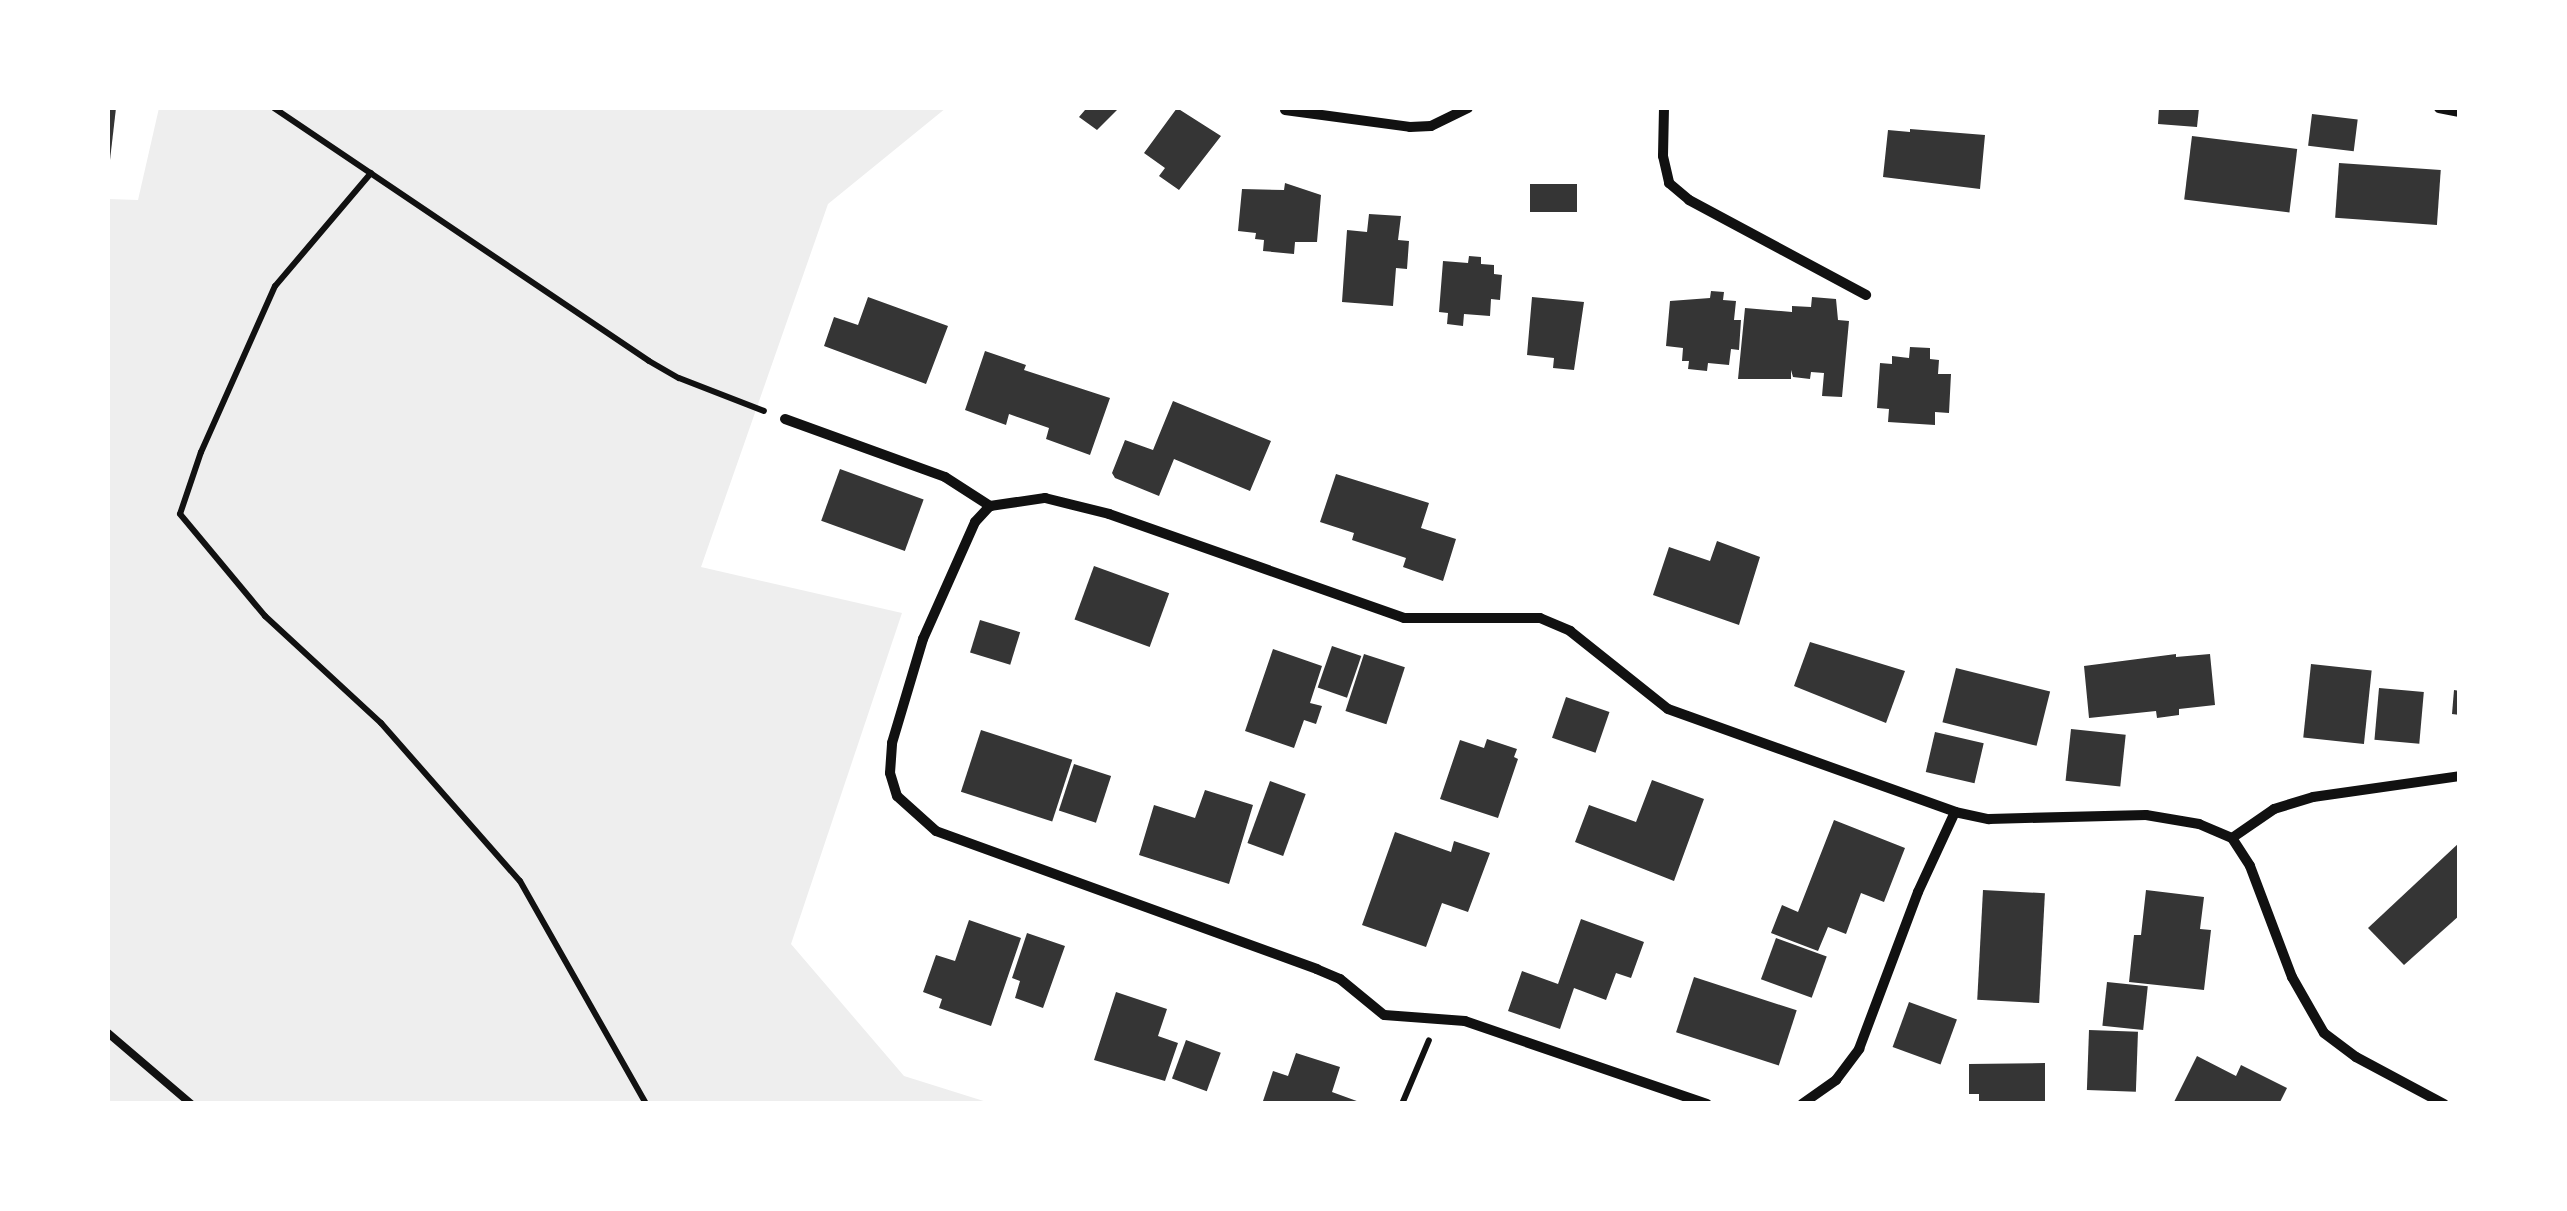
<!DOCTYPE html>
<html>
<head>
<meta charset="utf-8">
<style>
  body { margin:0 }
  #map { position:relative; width:2567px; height:1211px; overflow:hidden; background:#fff; font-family:"Noto Sans",sans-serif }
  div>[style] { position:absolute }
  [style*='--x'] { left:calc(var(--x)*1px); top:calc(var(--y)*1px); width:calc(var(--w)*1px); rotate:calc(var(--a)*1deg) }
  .green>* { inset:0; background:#eee }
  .building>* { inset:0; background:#353535; transform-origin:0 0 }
  .path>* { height:6px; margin:-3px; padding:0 3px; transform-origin:3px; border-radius:3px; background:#111 }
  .service>* { height:8px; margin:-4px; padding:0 4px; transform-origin:4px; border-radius:4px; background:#111 }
  .minor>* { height:10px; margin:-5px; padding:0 5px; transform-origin:5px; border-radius:5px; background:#111 }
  span { translate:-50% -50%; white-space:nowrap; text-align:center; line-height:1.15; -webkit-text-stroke:9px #fff; paint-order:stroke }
  .frame { position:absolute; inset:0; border:110px solid #fff; pointer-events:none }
</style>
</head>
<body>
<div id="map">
  <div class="green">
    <i style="clip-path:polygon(159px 108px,946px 108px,828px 204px,701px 567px,902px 613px,791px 944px,904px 1076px,990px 1103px,108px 1104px,108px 199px,138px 200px)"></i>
  </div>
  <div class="building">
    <i style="clip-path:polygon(108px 108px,116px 108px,110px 160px,108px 160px)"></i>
    <i style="clip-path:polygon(1081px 108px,1119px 108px,1097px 130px,1079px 117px,1085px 110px)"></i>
    <i style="clip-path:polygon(1177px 108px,1221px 136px,1179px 190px,1159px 176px,1165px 168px,1144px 153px)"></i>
    <i style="clip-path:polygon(2159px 108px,2199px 108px,2197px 127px,2158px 124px)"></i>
    <i style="left:2312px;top:114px;width:46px;height:32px;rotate:7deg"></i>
    <i style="clip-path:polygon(1910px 129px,1985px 135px,1980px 189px,1883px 177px,1888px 130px,1910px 132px)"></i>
    <i style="left:2192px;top:136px;width:106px;height:64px;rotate:7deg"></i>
    <i style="left:2339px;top:163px;width:102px;height:55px;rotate:4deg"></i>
    <i style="clip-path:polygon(1285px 183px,1321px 195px,1317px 242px,1295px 242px,1294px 254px,1263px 251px,1264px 240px,1255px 239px,1256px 233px,1238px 231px,1242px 189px,1284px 190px)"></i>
    <i style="left:1530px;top:184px;width:47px;height:28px"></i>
    <i style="clip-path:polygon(1369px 214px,1401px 216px,1398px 240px,1409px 241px,1407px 269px,1396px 268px,1393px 306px,1342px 302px,1347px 230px,1367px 232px)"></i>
    <i style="clip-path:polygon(1469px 256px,1481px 257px,1481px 264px,1494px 265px,1494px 274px,1502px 275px,1500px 300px,1491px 299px,1490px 316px,1464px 314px,1463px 326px,1447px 324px,1448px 313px,1439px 312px,1443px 261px,1468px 263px)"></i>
    <i style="clip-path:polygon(1711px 291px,1724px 292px,1723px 300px,1736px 301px,1734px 320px,1741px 320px,1739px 350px,1731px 349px,1729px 365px,1708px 363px,1707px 371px,1688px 369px,1689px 361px,1682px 361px,1683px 348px,1666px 346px,1670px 301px,1710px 298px)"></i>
    <i style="clip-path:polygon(868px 297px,948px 326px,926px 384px,824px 346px,834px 317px,858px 325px)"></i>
    <i style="clip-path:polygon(1532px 297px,1584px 302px,1574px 370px,1553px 368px,1554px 358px,1527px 355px)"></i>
    <i style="clip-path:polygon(1812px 297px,1836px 299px,1838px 320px,1849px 321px,1842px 397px,1822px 396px,1824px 373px,1811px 372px,1810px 379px,1793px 377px,1791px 370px,1791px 379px,1738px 379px,1745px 308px,1792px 312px,1792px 306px,1811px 307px)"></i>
    <i style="clip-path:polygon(1910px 347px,1930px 348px,1930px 359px,1939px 360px,1938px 374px,1951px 374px,1949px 413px,1935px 412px,1935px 425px,1888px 422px,1889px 409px,1877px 408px,1880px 363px,1892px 364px,1892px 356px,1909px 358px)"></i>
    <i style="clip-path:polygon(985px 351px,1026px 365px,1024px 370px,1110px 398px,1090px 455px,1046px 439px,1049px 428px,1009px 414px,1006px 425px,965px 410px)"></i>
    <i style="clip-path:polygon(1173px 401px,1271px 441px,1250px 491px,1174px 459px,1159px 496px,1115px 478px,1112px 473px,1125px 440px,1153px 450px)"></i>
    <i style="left:840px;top:469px;width:89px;height:55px;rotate:20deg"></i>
    <i style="clip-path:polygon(1336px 474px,1429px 503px,1421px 528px,1456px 539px,1443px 581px,1403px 567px,1406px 558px,1352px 540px,1354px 533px,1320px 522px)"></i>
    <i style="clip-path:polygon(1717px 541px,1760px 557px,1739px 625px,1653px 595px,1669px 547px,1710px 561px)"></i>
    <i style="left:1094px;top:566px;width:80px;height:57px;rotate:20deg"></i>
    <i style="left:980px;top:620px;width:42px;height:34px;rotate:17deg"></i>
    <i style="clip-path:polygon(1810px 642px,1905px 671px,1886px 723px,1794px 686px)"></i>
    <i style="left:1332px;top:646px;width:31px;height:44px;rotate:19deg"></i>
    <i style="clip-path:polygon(1273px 649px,1322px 666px,1310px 703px,1322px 706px,1316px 724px,1304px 720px,1294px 748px,1245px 731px)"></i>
    <i style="left:1364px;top:654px;width:43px;height:60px;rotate:18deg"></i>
    <i style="clip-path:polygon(2176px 654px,2176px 657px,2210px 654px,2215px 705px,2179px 709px,2179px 715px,2157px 718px,2156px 711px,2089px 718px,2084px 666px)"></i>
    <i style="left:2311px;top:664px;width:61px;height:74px;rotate:6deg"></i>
    <i style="left:1956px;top:668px;width:97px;height:56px;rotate:14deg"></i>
    <i style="left:2379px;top:688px;width:45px;height:52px;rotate:5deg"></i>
    <i style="clip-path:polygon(2454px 690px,2460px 691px,2460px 715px,2452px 714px)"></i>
    <i style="left:1566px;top:697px;width:46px;height:43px;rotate:19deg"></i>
    <i style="left:2071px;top:729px;width:55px;height:52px;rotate:6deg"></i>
    <i style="left:981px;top:730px;width:96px;height:65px;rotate:18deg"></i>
    <i style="left:1935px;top:732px;width:50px;height:41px;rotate:13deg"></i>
    <i style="clip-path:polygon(1487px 739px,1517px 749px,1514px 757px,1518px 759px,1498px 818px,1440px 799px,1460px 740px,1484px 748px)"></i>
    <i style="left:1074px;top:764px;width:39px;height:49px;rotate:18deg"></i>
    <i style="clip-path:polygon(1652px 780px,1704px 799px,1674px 881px,1575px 842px,1589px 805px,1636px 822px)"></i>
    <i style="left:1270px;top:781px;width:38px;height:66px;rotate:20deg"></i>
    <i style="clip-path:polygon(1205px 790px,1253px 805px,1229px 884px,1139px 855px,1154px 805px,1195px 818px)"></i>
    <i style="clip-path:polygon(1834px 820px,1905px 848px,1884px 902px,1861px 893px,1846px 934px,1828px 927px,1818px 951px,1771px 933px,1782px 905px,1798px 912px)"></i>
    <i style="clip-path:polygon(1395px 832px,1451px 852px,1454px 841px,1490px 853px,1468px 912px,1442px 903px,1426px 947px,1362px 925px)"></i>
    <i style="clip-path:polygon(2460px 842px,2460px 915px,2404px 965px,2368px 928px)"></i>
    <i style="left:1983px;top:890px;width:62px;height:110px;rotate:3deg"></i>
    <i style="clip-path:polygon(2146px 890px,2204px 897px,2200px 929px,2211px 930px,2204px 990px,2129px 982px,2134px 935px,2141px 935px)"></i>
    <i style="clip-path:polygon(1581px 919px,1644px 942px,1631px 978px,1616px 973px,1606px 1000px,1574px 988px,1560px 1029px,1508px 1011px,1522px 971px,1558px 984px)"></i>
    <i style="clip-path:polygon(969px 920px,1021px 938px,991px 1026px,939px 1008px,942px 999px,923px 992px,936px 955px,955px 961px)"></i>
    <i style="clip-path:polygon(1027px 933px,1065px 946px,1043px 1008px,1015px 998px,1020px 981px,1012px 978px)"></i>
    <i style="left:1776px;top:938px;width:54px;height:44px;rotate:20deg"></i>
    <i style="left:1694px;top:977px;width:108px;height:58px;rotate:18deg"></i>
    <i style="left:2107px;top:982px;width:41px;height:44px;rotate:6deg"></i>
    <i style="clip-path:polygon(1116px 992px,1167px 1009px,1158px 1036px,1178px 1043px,1165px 1081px,1094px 1060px)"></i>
    <i style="left:1909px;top:1002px;width:51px;height:48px;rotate:20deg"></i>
    <i style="left:2089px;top:1030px;width:49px;height:60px;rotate:2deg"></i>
    <i style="left:1186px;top:1040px;width:37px;height:41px;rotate:20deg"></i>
    <i style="clip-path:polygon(1296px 1053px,1340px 1067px,1332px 1092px,1365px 1104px,1262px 1104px,1273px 1071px,1288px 1076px)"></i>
    <i style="clip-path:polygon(2197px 1056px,2236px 1076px,2241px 1065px,2287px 1088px,2279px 1104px,2173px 1104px)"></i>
    <i style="clip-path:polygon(2045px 1063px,2045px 1104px,1979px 1104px,1979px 1094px,1969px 1094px,1969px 1064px)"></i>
  </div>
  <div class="path">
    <i style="--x:274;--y:108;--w:452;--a:34"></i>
    <i style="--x:649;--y:361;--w:34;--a:30"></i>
    <i style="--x:679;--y:378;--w:91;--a:21.2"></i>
    <i style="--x:371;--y:173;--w:148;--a:130.3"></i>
    <i style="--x:275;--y:286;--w:182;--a:114"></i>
    <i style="--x:201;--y:452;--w:65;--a:108.7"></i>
    <i style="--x:180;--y:514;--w:133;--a:50.2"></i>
    <i style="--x:265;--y:616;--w:158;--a:42.7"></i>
    <i style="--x:381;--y:723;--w:210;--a:48.7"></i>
    <i style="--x:520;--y:881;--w:256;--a:60.5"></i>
    <i style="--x:1402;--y:1104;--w:69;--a:-67.1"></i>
  </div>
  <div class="service">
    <i style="--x:108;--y:1033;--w:109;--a:40.5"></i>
  </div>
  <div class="minor">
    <i style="--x:1664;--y:108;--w:48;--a:91.2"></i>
    <i style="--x:1663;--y:156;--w:28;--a:77"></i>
    <i style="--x:1669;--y:183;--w:26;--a:40"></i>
    <i style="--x:1689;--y:200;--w:201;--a:28.2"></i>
    <i style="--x:2439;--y:108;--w:21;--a:11"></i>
    <i style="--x:1285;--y:110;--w:126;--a:7.7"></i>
    <i style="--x:1410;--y:127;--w:21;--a:-3"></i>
    <i style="--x:1431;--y:126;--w:41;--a:-25.9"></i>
    <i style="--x:785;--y:419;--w:170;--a:19.9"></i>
    <i style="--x:945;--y:477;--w:54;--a:32.8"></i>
    <i style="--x:2232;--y:838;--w:51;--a:-34.6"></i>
    <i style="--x:2274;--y:809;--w:41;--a:-17.1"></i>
    <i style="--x:2313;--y:797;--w:148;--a:-8.1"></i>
    <i style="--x:1707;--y:1104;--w:256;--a:-161.1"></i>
    <i style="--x:1465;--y:1021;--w:81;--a:-175.8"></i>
    <i style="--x:1384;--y:1015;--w:57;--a:-140.7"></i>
    <i style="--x:1340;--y:979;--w:25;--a:-157"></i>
    <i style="--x:1317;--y:969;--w:405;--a:-160.1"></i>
    <i style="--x:936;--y:831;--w:52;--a:-138.1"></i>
    <i style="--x:897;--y:796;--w:24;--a:-107"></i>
    <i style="--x:890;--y:773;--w:30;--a:-86"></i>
    <i style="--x:892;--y:743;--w:109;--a:-73.4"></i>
    <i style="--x:923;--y:639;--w:128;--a:-66"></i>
    <i style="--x:975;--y:522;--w:22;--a:-47"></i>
    <i style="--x:990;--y:506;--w:56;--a:-8.3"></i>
    <i style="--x:1045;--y:498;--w:66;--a:14"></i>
    <i style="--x:1109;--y:514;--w:313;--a:19.4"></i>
    <i style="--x:1404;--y:618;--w:136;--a:0"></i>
    <i style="--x:1540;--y:618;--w:33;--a:23"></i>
    <i style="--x:1570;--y:631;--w:125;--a:38.5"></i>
    <i style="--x:1668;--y:709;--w:305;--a:19.7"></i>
    <i style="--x:1955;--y:812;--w:35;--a:12"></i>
    <i style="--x:1989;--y:819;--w:157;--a:-1.5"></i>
    <i style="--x:2146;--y:815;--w:54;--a:9.6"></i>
    <i style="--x:2199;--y:824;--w:36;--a:23"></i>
    <i style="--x:2232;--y:838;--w:33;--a:57"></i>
    <i style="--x:2250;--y:866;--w:119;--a:69.3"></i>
    <i style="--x:2292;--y:977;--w:64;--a:60.3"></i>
    <i style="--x:2324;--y:1033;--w:40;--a:37"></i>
    <i style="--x:2356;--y:1057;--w:100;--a:28.1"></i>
    <i style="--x:1802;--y:1104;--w:42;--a:-35.2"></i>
    <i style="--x:1836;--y:1080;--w:39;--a:-53"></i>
    <i style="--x:1859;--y:1049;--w:168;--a:-69.4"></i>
    <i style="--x:1918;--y:892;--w:88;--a:-65.2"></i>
  </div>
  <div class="frame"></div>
</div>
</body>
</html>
